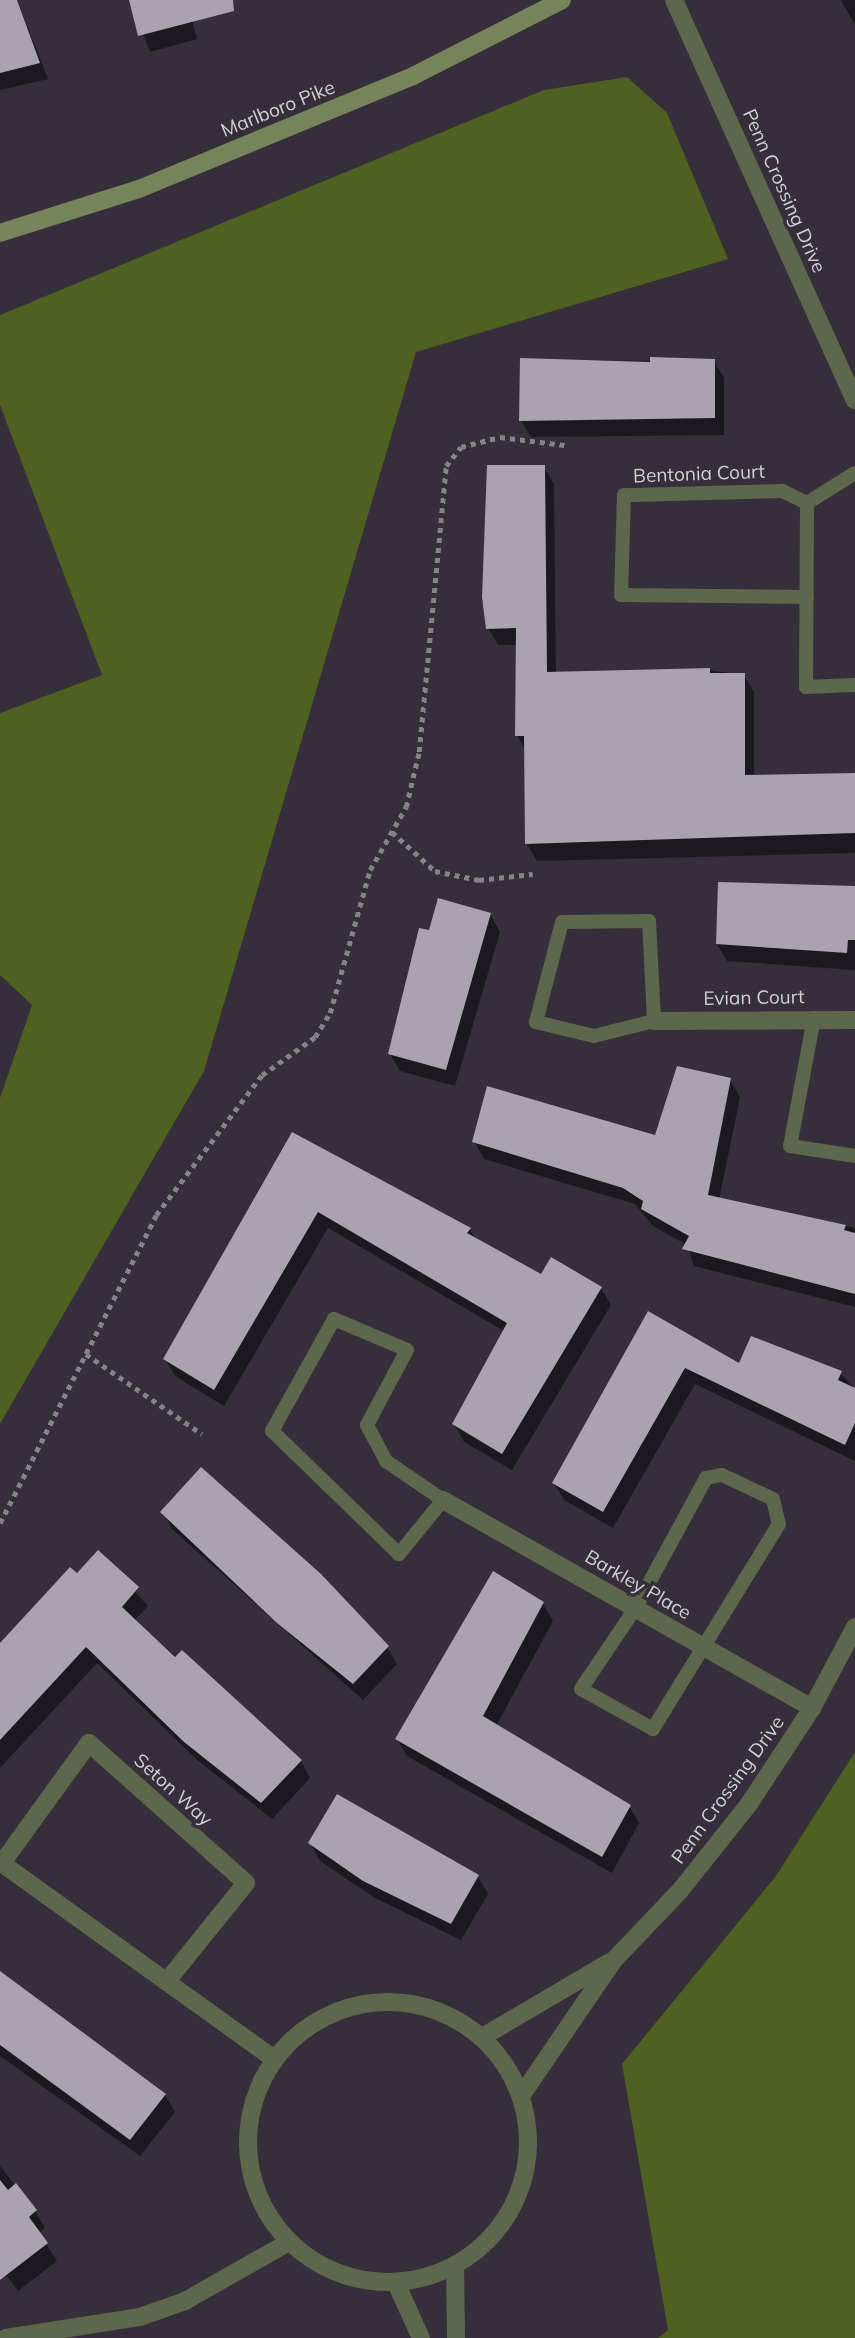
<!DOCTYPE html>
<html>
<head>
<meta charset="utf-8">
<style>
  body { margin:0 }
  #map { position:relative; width:855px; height:2338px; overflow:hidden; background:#362e3a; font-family:Mulish,sans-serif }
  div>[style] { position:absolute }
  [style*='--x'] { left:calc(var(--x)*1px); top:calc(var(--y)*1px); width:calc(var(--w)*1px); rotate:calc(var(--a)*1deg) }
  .forest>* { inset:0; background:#4e6121 }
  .shadow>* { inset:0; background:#0007 }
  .building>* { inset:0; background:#aba2b0 }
  .path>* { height:4.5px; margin-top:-2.25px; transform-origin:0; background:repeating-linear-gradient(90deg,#87818a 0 5px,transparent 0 10px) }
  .service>* { height:14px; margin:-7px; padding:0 7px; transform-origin:7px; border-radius:7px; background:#5d674c }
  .minor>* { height:18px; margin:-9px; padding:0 9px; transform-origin:9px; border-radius:9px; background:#5d674c }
  .minor>.ring { margin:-9px; padding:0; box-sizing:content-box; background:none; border:18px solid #5d674c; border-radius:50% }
  .secondary>* { height:18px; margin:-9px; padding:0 9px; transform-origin:9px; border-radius:9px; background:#75845a }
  span { translate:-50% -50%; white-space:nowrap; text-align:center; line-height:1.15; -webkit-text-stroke:7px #362e3a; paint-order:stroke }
  .street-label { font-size:19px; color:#d4cfd6 }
</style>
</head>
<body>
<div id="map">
  <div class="forest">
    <i style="clip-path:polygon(627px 77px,667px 113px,728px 259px,416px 352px,204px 1071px,0 1424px,0 1098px,32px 1005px,0 975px,0 713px,102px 675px,0 405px,0 315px,544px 90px)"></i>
    <i style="clip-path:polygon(855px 1752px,855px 2338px,658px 2338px,668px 2330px,622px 2064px,776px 1876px)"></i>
  </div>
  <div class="shadow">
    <i style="clip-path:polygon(0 0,17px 0,48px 79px,0 90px)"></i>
    <i style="clip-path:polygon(131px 0,187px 0,197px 39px,150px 52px)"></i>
    <i style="clip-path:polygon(841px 0,855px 0,855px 24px,851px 18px)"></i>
    <i style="clip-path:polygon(521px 360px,714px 361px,724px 378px,724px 435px,531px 437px,521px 420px)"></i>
    <i style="clip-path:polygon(544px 467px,554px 484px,556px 674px,709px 670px,744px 675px,754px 692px,754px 776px,855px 776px,855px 853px,537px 861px,527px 844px,526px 751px,517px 735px,518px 645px,498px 645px,488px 628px)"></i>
    <i style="clip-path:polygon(855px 887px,855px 970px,727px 961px,717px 944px)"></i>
    <i style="clip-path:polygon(490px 914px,500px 932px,455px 1086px,400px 1071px,390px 1054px,430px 932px)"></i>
    <i style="clip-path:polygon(730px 1080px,740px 1097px,719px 1200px,855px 1228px,855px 1307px,694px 1266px,687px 1245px,653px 1226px,635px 1204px,484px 1159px,474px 1141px,656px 1137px)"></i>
    <i style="clip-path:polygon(293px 1134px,469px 1229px,476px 1240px,541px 1276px,601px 1288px,611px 1305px,512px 1470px,464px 1442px,454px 1424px,504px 1331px,328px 1228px,224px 1406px,175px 1376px,165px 1359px)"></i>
    <i style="clip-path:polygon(648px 1314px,739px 1365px,840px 1373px,855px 1390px,855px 1461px,695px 1384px,613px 1528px,564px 1500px,554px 1483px)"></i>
    <i style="clip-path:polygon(163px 1512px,387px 1647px,397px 1664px,363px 1700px,172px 1529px)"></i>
    <i style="clip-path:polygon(99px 1552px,148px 1606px,134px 1621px,301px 1761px,310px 1778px,272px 1819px,196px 1759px,97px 1663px,0 1768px,0 1650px)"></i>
    <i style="clip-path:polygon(493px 1574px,543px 1604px,553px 1621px,496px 1726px,629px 1806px,639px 1823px,612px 1873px,407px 1756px,397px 1739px)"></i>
    <i style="clip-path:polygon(310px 1843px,478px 1877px,488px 1894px,461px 1940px,375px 1898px,320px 1861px)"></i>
    <i style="clip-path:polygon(0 1973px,165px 2095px,175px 2112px,140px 2156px,0 2056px)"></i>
    <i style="clip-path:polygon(0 2166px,35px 2211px,45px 2228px,39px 2233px,57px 2261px,18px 2291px,0 2267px)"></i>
  </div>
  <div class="building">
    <i style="clip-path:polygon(0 0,17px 0,40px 63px,0 73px)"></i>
    <i style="clip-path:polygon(129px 0,233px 0,234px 11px,138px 36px)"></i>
    <i style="clip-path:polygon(650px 357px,715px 359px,715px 418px,519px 421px,520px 358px,650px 362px)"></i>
    <i style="clip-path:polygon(487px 465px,545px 465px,547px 672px,710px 668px,710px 673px,745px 673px,745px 775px,855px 773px,855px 833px,525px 844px,524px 736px,515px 736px,516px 628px,486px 629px,482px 597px)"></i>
    <i style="clip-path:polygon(718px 882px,855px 886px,855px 940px,848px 940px,847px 953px,716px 944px)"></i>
    <i style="clip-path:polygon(438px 898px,491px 913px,446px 1070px,388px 1054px,419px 928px,429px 930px)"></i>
    <i style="clip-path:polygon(677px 1066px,731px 1078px,708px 1195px,846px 1225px,844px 1230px,855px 1233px,855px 1294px,682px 1249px,689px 1236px,641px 1209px,643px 1201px,623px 1188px,472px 1142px,487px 1086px,655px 1135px)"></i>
    <i style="clip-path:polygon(292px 1132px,471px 1228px,467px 1233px,541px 1274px,551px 1257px,602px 1287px,502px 1454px,452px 1424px,507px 1323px,318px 1212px,214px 1390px,163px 1359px)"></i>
    <i style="clip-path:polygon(648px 1311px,739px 1363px,751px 1336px,842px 1371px,838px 1380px,855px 1388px,855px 1423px,845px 1445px,685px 1368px,603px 1512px,552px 1483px)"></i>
    <i style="clip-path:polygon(201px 1467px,321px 1574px,389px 1646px,353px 1684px,277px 1623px,160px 1512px)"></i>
    <i style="clip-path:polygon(98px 1550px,139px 1587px,122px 1607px,175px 1657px,182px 1650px,302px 1760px,261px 1803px,184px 1742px,86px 1647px,0 1740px,0 1643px,70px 1567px,77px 1573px)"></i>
    <i style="clip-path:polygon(493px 1571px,544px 1602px,483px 1716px,631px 1805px,602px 1857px,395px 1739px)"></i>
    <i style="clip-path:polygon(337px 1794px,479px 1875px,451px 1924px,363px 1881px,308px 1843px)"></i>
    <i style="clip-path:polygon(0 1971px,166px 2094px,130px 2140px,0 2045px)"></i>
    <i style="clip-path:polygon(0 2180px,8px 2190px,16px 2183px,37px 2210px,29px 2217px,48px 2243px,0 2280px)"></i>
  </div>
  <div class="path">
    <i style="--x:392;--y:832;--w:58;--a:42.2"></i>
    <i style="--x:435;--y:871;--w:45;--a:11.6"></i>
    <i style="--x:479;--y:880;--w:54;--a:-6.3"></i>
    <i style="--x:86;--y:1354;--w:141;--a:34.6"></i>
    <i style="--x:0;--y:1523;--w:345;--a:-63.1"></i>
    <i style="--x:156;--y:1215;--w:176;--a:-52.9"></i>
    <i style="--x:262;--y:1075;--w:65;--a:-35.6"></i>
    <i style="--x:315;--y:1037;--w:28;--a:-58"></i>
    <i style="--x:330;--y:1013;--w:148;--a:-74.4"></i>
    <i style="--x:370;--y:870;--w:73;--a:-60.3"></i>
    <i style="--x:406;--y:807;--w:57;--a:-76.7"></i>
    <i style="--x:419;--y:752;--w:287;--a:-84.6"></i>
    <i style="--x:446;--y:466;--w:24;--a:-52"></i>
    <i style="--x:461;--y:447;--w:40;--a:-14.4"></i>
    <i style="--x:500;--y:437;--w:65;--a:7"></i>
  </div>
  <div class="service">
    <i style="--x:855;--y:473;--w:57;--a:148"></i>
    <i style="--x:807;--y:503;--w:184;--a:90.3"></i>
    <i style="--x:806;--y:687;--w:49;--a:-2.3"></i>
    <i style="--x:807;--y:503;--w:28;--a:-154"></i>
    <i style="--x:782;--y:491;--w:158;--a:178.5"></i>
    <i style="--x:624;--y:495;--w:100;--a:91.7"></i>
    <i style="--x:621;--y:595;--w:186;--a:0.6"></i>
    <i style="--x:649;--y:921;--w:100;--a:87.1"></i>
    <i style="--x:654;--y:1021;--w:62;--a:166"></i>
    <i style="--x:594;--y:1036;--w:60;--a:-166.4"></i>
    <i style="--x:536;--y:1022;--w:103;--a:-75.4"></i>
    <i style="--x:562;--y:922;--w:87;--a:-0.7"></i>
    <i style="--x:814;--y:1018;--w:130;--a:100.6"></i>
    <i style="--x:790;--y:1146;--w:66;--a:8.7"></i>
    <i style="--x:334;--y:1319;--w:79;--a:23"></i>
    <i style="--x:407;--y:1350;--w:85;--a:118.1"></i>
    <i style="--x:367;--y:1425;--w:41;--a:62.2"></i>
    <i style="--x:386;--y:1461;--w:69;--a:34.4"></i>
    <i style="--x:443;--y:1500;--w:70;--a:129.2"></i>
    <i style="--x:399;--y:1554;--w:177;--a:-135.9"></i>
    <i style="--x:272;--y:1431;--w:128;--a:-61"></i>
    <i style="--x:722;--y:1475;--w:56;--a:25.2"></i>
    <i style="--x:773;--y:1499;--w:26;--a:77"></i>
    <i style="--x:779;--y:1524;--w:241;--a:121.6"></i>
    <i style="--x:653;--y:1729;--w:82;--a:-150.9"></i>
    <i style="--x:581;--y:1689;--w:99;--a:-56.1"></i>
    <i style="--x:636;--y:1607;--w:147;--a:-61.5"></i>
    <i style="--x:706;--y:1478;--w:16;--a:-11"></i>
  </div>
  <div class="minor">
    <i style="--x:674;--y:0;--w:439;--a:65.7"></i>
    <i style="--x:654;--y:1021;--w:201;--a:-0.3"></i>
    <i style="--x:443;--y:1500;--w:424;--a:29.4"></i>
    <i style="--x:0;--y:1862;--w:337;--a:35.7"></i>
    <i style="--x:2;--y:1863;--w:148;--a:-54.1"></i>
    <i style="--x:89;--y:1743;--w:210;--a:41.7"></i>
    <i style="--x:246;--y:1883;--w:127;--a:128.9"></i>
    <i class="ring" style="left:248px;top:2002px;width:262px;height:262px"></i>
    <i style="--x:484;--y:2036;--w:144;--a:-30.5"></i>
    <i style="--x:521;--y:2096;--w:163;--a:-55.7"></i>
    <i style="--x:613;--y:1961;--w:95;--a:-46.3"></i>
    <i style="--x:679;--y:1892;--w:112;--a:-51.5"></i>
    <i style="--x:749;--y:1804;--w:115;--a:-56.7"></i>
    <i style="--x:812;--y:1708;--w:92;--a:-62"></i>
    <i style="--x:455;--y:2265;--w:73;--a:89.2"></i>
    <i style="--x:396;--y:2283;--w:60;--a:65.6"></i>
    <i style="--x:6;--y:2338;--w:136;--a:-8.9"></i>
    <i style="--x:140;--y:2317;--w:48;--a:-19.6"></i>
    <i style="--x:185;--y:2301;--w:120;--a:-29.6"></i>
  </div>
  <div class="secondary">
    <i style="--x:0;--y:233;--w:146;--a:-17.6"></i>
    <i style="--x:139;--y:189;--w:296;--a:-22.4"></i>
    <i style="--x:413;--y:76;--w:167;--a:-27"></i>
  </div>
  <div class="street-label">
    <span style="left:278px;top:109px;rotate:-22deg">Marlboro Pike</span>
    <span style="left:784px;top:191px;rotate:66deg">Penn Crossing Drive</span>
    <span style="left:699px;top:474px;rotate:-2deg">Bentonia Court</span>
    <span style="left:754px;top:998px;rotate:-1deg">Evian Court</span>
    <span style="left:638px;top:1585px;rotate:30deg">Barkley Place</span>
    <span style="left:173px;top:1790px;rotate:42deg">Seton Way</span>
    <span style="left:728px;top:1790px;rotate:-54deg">Penn Crossing Drive</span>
  </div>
</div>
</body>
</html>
